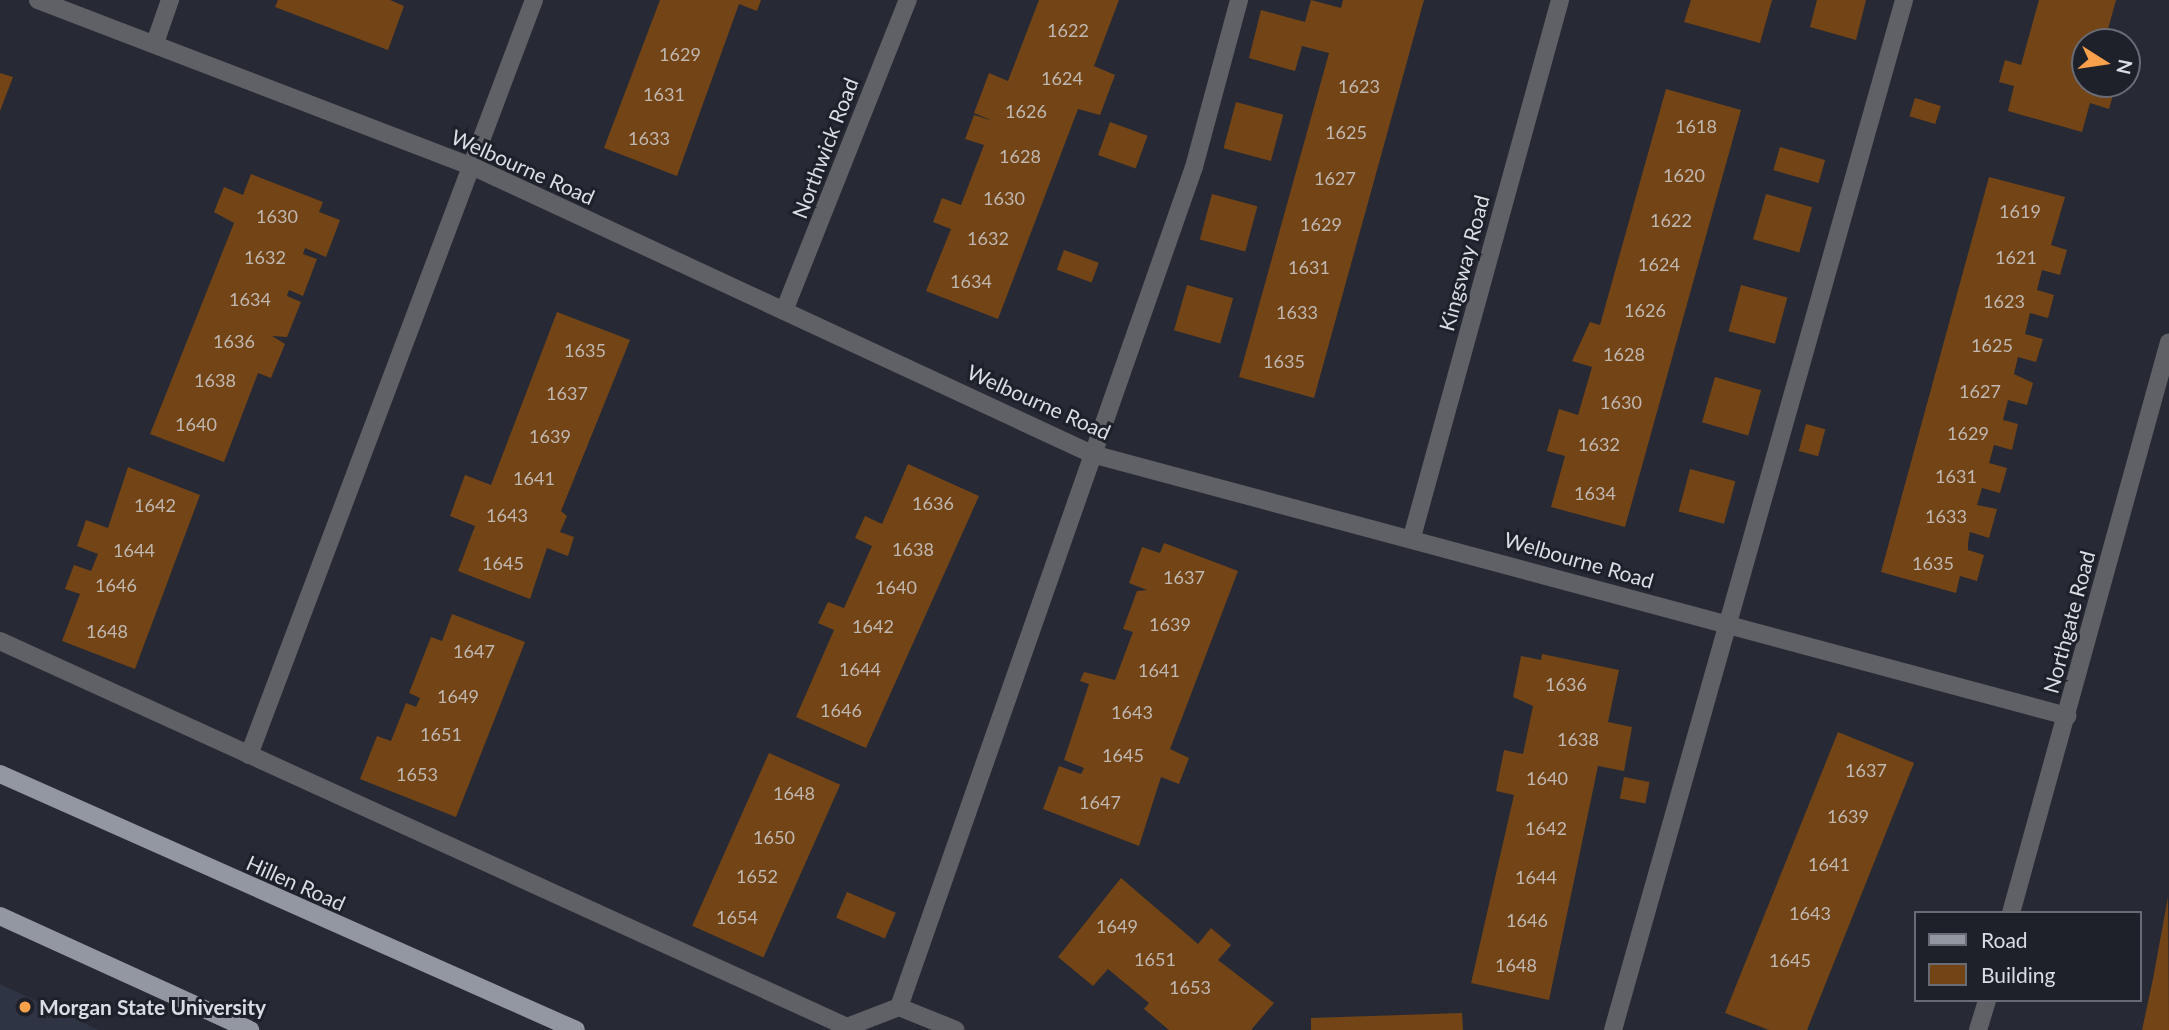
<!DOCTYPE html>
<html>
<head>
<meta charset="utf-8">
<style>
  body { margin:0 }
  #map { position:relative; width:2169px; height:1030px; overflow:hidden; background:#272a34; font-family:Lato,sans-serif }
  div>[style] { position:absolute }
  [style*='--x'] { left:calc(var(--x)*1px); top:calc(var(--y)*1px); width:calc(var(--w)*1px); rotate:calc(var(--a)*1deg) }
  .built>* { inset:0; background:#2f3444 }
  .building>* { inset:0; background:#734416; transform-origin:0 0 }
  .lane>* { height:18px; margin:-9px; padding:0 9px; transform-origin:9px; border-radius:9px; background:#606166 }
  .street>* { height:18px; margin:-9px; padding:0 9px; transform-origin:9px; border-radius:9px; background:#606166 }
  .primary>* { height:18px; margin:-9px; padding:0 9px; transform-origin:9px; border-radius:9px; background:#9397a1 }
  .dots>* { width:19px; height:19px; translate:-50% -50%; box-sizing:border-box; border:4px solid #1e212a; border-radius:50% }
  span { translate:-50% -50%; white-space:nowrap; text-align:center; line-height:1.15; -webkit-text-stroke:6px #1e212a; paint-order:stroke }
  .number-label { font-size:18px; color:#c0b7b0 }
  .number-label span { -webkit-text-stroke-width:0 }
  .street-label { font-size:21px; color:#dadde3 }
  .poi-label { font-size:21px; color:#dadde3; font-weight:700 }
  .left { translate:0 -50%; text-align:left }
  .legend { position:absolute; left:1914px; top:911px; width:228px; height:91px; box-sizing:border-box; background:#1e212a; border:2px solid #696c74; margin:0; padding:9px 12px; list-style:none; font-size:21px; color:#dadde3 }
  .legend li { display:flex; align-items:center; gap:14px; height:35px }
  .legend b { width:35px; border:2px solid #696c74 }
  .north { position:absolute; left:2071px; top:28px; width:70px; height:70px; box-sizing:border-box; background:#1e212a; border:2px solid #696c74; border-radius:50%; rotate:102deg; font-size:19px; font-weight:700; line-height:28px; text-align:center; color:#dadde3 }
  .north::after { content:''; display:block; margin:auto; width:24px; height:32px; background:#f9a04c; clip-path:polygon(50% 0,100% 100%,50% 72%,0 100%) }
</style>
</head>
<body>
<div id="map">
  <div class="built">
    <i style="clip-path:polygon(0 984px,99px 1030px,0 1030px)"></i>
  </div>
  <div class="building">
    <i style="clip-path:polygon(278px 0,390px 0,404px 6px,388px 50px,275px 7px)"></i>
    <i style="clip-path:polygon(660px 0,761px 0,757px 11px,739px 4px,677px 176px,604px 148px)"></i>
    <i style="clip-path:polygon(1039px 0,1119px 0,1094px 66px,1115px 75px,1100px 115px,1078px 109px,998px 319px,926px 291px,951px 229px,933px 222px,942px 198px,961px 205px,984px 145px,965px 139px,974px 115px,993px 121px,974px 113px,989px 73px,1008px 81px)"></i>
    <i style="clip-path:polygon(1311px 0,1341px 8px,1343px 0,1424px 0,1314px 398px,1239px 377px,1329px 53px,1302px 46px,1295px 71px,1249px 58px,1261px 10px,1305px 22px)"></i>
    <i style="clip-path:polygon(1691px 0,1772px 0,1760px 43px,1684px 22px)"></i>
    <i style="clip-path:polygon(1817px 0,1866px 0,1856px 40px,1810px 27px)"></i>
    <i style="clip-path:polygon(2039px 0,2116px 0,2105px 40px,2111px 42px,2085px 42px,2085px 84px,2115px 88px,2109px 109px,2090px 103px,2082px 132px,2008px 111px,2014px 86px,1999px 82px,2005px 60px,2021px 65px)"></i>
    <i style="clip-path:polygon(0 73px,13px 77px,0 111px)"></i>
    <i style="clip-path:polygon(1666px 89px,1741px 110px,1625px 527px,1551px 507px,1565px 456px,1547px 451px,1559px 409px,1578px 415px,1592px 367px,1572px 361px,1590px 322px,1600px 325px)"></i>
    <i style="left:1915px;top:98px;width:27px;height:19px;rotate:17deg"></i>
    <i style="left:1236px;top:102px;width:49px;height:48px;rotate:15deg"></i>
    <i style="left:1110px;top:122px;width:40px;height:35px;rotate:20deg"></i>
    <i style="left:1780px;top:147px;width:47px;height:24px;rotate:16deg"></i>
    <i style="clip-path:polygon(251px 174px,323px 202px,319px 212px,340px 220px,326px 257px,305px 248px,303px 254px,317px 259px,303px 296px,289px 290px,287px 296px,301px 302px,287px 337px,272px 336px,285px 344px,271px 378px,258px 373px,224px 462px,150px 434px,234px 223px,214px 212px,224px 187px,243px 195px)"></i>
    <i style="clip-path:polygon(1989px 177px,2065px 197px,2051px 245px,2067px 250px,2060px 275px,2042px 270px,2037px 290px,2054px 295px,2048px 318px,2030px 313px,2025px 334px,2043px 339px,2036px 362px,2018px 357px,2014px 374px,2033px 383px,2027px 405px,2008px 400px,2003px 420px,2018px 424px,2012px 450px,1994px 445px,1989px 463px,2007px 468px,2000px 493px,1982px 488px,1977px 505px,1997px 509px,1989px 538px,1970px 532px,1968px 543px,1968px 550px,1984px 555px,1977px 581px,1960px 576px,1956px 593px,1881px 572px)"></i>
    <i style="left:1212px;top:194px;width:47px;height:47px;rotate:15deg"></i>
    <i style="left:1766px;top:194px;width:48px;height:47px;rotate:16deg"></i>
    <i style="left:1064px;top:250px;width:37px;height:21px;rotate:20deg"></i>
    <i style="left:1187px;top:285px;width:48px;height:47px;rotate:16deg"></i>
    <i style="left:1741px;top:285px;width:48px;height:48px;rotate:15deg"></i>
    <i style="clip-path:polygon(557px 312px,630px 340px,561px 511px,567px 516px,560px 532px,574px 537px,568px 556px,547px 548px,530px 599px,458px 571px,475px 526px,450px 516px,465px 475px,491px 485px)"></i>
    <i style="left:1715px;top:377px;width:48px;height:47px;rotate:16deg"></i>
    <i style="left:1806px;top:424px;width:20px;height:28px;rotate:15deg"></i>
    <i style="clip-path:polygon(908px 464px,979px 496px,866px 748px,796px 717px,834px 630px,818px 623px,828px 602px,844px 608px,872px 546px,855px 538px,865px 516px,882px 524px)"></i>
    <i style="clip-path:polygon(128px 467px,200px 495px,135px 669px,62px 641px,80px 594px,65px 589px,74px 565px,91px 571px,98px 554px,77px 546px,86px 520px,108px 528px)"></i>
    <i style="left:1690px;top:469px;width:47px;height:44px;rotate:15deg"></i>
    <i style="clip-path:polygon(1164px 543px,1238px 571px,1170px 749px,1189px 758px,1179px 784px,1161px 777px,1139px 846px,1043px 809px,1059px 766px,1081px 774px,1084px 768px,1064px 760px,1089px 684px,1080px 681px,1084px 672px,1115px 680px,1133px 632px,1123px 629px,1137px 591px,1147px 590px,1129px 583px,1142px 547px,1160px 553px)"></i>
    <i style="clip-path:polygon(452px 614px,525px 642px,456px 817px,360px 779px,377px 736px,391px 741px,406px 703px,416px 707px,420px 698px,409px 693px,431px 637px,442px 641px)"></i>
    <i style="clip-path:polygon(1542px 654px,1619px 670px,1608px 722px,1632px 727px,1624px 771px,1598px 766px,1549px 1000px,1471px 983px,1514px 795px,1496px 791px,1504px 750px,1523px 754px,1533px 706px,1513px 697px,1521px 656px,1541px 660px)"></i>
    <i style="clip-path:polygon(1838px 732px,1914px 763px,1807px 1030px,1769px 1030px,1725px 1013px)"></i>
    <i style="left:769px;top:753px;width:78px;height:189px;rotate:24deg"></i>
    <i style="left:1624px;top:777px;width:26px;height:22px;rotate:11deg"></i>
    <i style="clip-path:polygon(1121px 878px,1198px 944px,1211px 928px,1231px 945px,1218px 960px,1274px 1003px,1251px 1030px,1169px 1030px,1144px 1009px,1149px 1003px,1108px 969px,1093px 986px,1058px 957px)"></i>
    <i style="left:847px;top:892px;width:53px;height:28px;rotate:23deg"></i>
    <i style="clip-path:polygon(2168px 897px,2169px 1030px,2142px 1030px,2153px 979px)"></i>
    <i style="clip-path:polygon(1462px 1013px,1463px 1030px,1311px 1030px,1311px 1018px)"></i>
  </div>
  <div class="lane">
    <i style="--x:0;--y:641;--w:931;--a:24.5"></i>
    <i style="--x:847;--y:1027;--w:56;--a:-21"></i>
    <i style="--x:899;--y:1007;--w:61;--a:22"></i>
    <i style="--x:249;--y:755;--w:807;--a:-69.32"></i>
    <i style="--x:899;--y:1007;--w:890;--a:-70.65"></i>
    <i style="--x:1194;--y:167;--w:173;--a:-74.9"></i>
    <i style="--x:1613;--y:1030;--w:1070;--a:-74.22"></i>
  </div>
  <div class="street">
    <i style="--x:38;--y:0;--w:467;--a:21"></i>
    <i style="--x:474;--y:167;--w:681;--a:24.91"></i>
    <i style="--x:1092;--y:454;--w:1010;--a:15.04"></i>
    <i style="--x:155;--y:43;--w:46;--a:-70.8"></i>
    <i style="--x:784;--y:311;--w:335;--a:-68.3"></i>
    <i style="--x:1412;--y:537;--w:557;--a:-74.59"></i>
    <i style="--x:2011;--y:913;--w:592;--a:-74.53"></i>
    <i style="--x:1978;--y:1030;--w:31;--a:-73"></i>
  </div>
  <div class="primary">
    <i style="--x:0;--y:774;--w:630;--a:23.96"></i>
    <i style="--x:0;--y:916;--w:275;--a:24.5"></i>
  </div>
  <div class="dots">
    <i style="left:25px;top:1007px;background:#f9a04c"></i>
  </div>
  <div class="number-label">
    <span style="left:1068px;top:30px">1622</span>
    <span style="left:680px;top:54px">1629</span>
    <span style="left:1062px;top:78px">1624</span>
    <span style="left:1359px;top:86px">1623</span>
    <span style="left:664px;top:94px">1631</span>
    <span style="left:1026px;top:111px">1626</span>
    <span style="left:1696px;top:126px">1618</span>
    <span style="left:1346px;top:132px">1625</span>
    <span style="left:649px;top:138px">1633</span>
    <span style="left:1020px;top:156px">1628</span>
    <span style="left:1684px;top:175px">1620</span>
    <span style="left:1335px;top:178px">1627</span>
    <span style="left:1004px;top:198px">1630</span>
    <span style="left:2020px;top:211px">1619</span>
    <span style="left:277px;top:216px">1630</span>
    <span style="left:1671px;top:220px">1622</span>
    <span style="left:1321px;top:224px">1629</span>
    <span style="left:988px;top:238px">1632</span>
    <span style="left:265px;top:257px">1632</span>
    <span style="left:2016px;top:257px">1621</span>
    <span style="left:1659px;top:264px">1624</span>
    <span style="left:1309px;top:267px">1631</span>
    <span style="left:971px;top:281px">1634</span>
    <span style="left:250px;top:299px">1634</span>
    <span style="left:2004px;top:301px">1623</span>
    <span style="left:1645px;top:310px">1626</span>
    <span style="left:1297px;top:312px">1633</span>
    <span style="left:234px;top:341px">1636</span>
    <span style="left:1992px;top:345px">1625</span>
    <span style="left:585px;top:350px">1635</span>
    <span style="left:1624px;top:354px">1628</span>
    <span style="left:1284px;top:361px">1635</span>
    <span style="left:215px;top:380px">1638</span>
    <span style="left:1980px;top:391px">1627</span>
    <span style="left:567px;top:393px">1637</span>
    <span style="left:1621px;top:402px">1630</span>
    <span style="left:196px;top:424px">1640</span>
    <span style="left:1968px;top:433px">1629</span>
    <span style="left:550px;top:436px">1639</span>
    <span style="left:1599px;top:444px">1632</span>
    <span style="left:1956px;top:476px">1631</span>
    <span style="left:534px;top:478px">1641</span>
    <span style="left:1595px;top:493px">1634</span>
    <span style="left:933px;top:503px">1636</span>
    <span style="left:155px;top:505px">1642</span>
    <span style="left:507px;top:515px">1643</span>
    <span style="left:1946px;top:516px">1633</span>
    <span style="left:913px;top:549px">1638</span>
    <span style="left:134px;top:550px">1644</span>
    <span style="left:503px;top:563px">1645</span>
    <span style="left:1933px;top:563px">1635</span>
    <span style="left:1184px;top:577px">1637</span>
    <span style="left:116px;top:585px">1646</span>
    <span style="left:896px;top:587px">1640</span>
    <span style="left:1170px;top:624px">1639</span>
    <span style="left:873px;top:626px">1642</span>
    <span style="left:107px;top:631px">1648</span>
    <span style="left:474px;top:651px">1647</span>
    <span style="left:860px;top:669px">1644</span>
    <span style="left:1159px;top:670px">1641</span>
    <span style="left:1566px;top:684px">1636</span>
    <span style="left:458px;top:696px">1649</span>
    <span style="left:841px;top:710px">1646</span>
    <span style="left:1132px;top:712px">1643</span>
    <span style="left:441px;top:734px">1651</span>
    <span style="left:1578px;top:739px">1638</span>
    <span style="left:1123px;top:755px">1645</span>
    <span style="left:1866px;top:770px">1637</span>
    <span style="left:417px;top:774px">1653</span>
    <span style="left:1547px;top:778px">1640</span>
    <span style="left:794px;top:793px">1648</span>
    <span style="left:1100px;top:802px">1647</span>
    <span style="left:1848px;top:816px">1639</span>
    <span style="left:1546px;top:828px">1642</span>
    <span style="left:774px;top:837px">1650</span>
    <span style="left:1829px;top:864px">1641</span>
    <span style="left:757px;top:876px">1652</span>
    <span style="left:1536px;top:877px">1644</span>
    <span style="left:1810px;top:913px">1643</span>
    <span style="left:737px;top:917px">1654</span>
    <span style="left:1527px;top:920px">1646</span>
    <span style="left:1117px;top:926px">1649</span>
    <span style="left:1155px;top:959px">1651</span>
    <span style="left:1790px;top:960px">1645</span>
    <span style="left:1516px;top:965px">1648</span>
    <span style="left:1190px;top:987px">1653</span>
  </div>
  <div class="street-label">
    <span style="left:825px;top:148px;rotate:-69deg">Northwick Road</span>
    <span style="left:523px;top:167px;rotate:24deg">Welbourne Road</span>
    <span style="left:1464px;top:263px;rotate:-75deg">Kingsway Road</span>
    <span style="left:1039px;top:402px;rotate:24deg">Welbourne Road</span>
    <span style="left:1579px;top:560px;rotate:16deg">Welbourne Road</span>
    <span style="left:2069px;top:622px;rotate:-75deg">Northgate Road</span>
    <span style="left:296px;top:883px;rotate:24deg">Hillen Road</span>
  </div>
  <div class="poi-label">
    <span class="left" style="left:39px;top:1007px">Morgan State University</span>
  </div>
  <ul class="legend">
  <li><b style="height:9px;background:#9397a1"></b>Road</li>
  <li><b style="height:19px;background:#734416"></b>Building</li>
  </ul>
  <div class="north">N</div>
</div>
</body>
</html>
